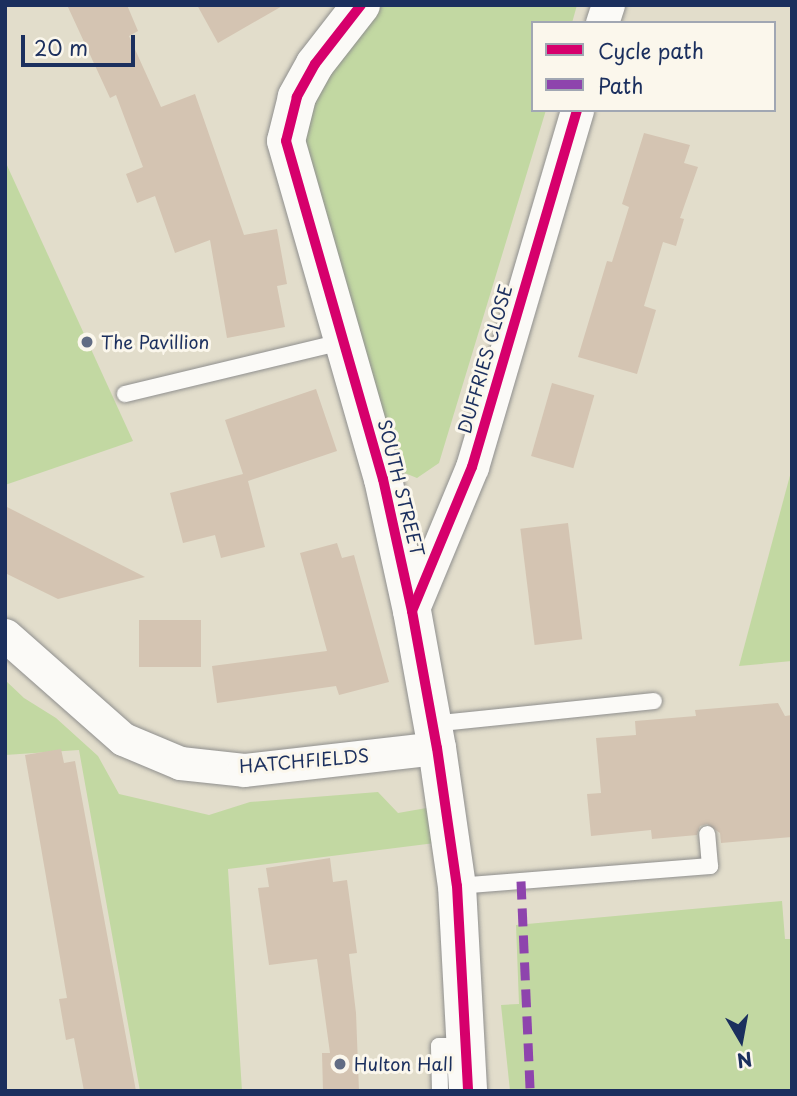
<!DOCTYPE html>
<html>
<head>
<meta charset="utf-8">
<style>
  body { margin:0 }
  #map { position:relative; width:797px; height:1096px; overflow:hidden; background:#e2ddcb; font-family:"Playpen Sans",sans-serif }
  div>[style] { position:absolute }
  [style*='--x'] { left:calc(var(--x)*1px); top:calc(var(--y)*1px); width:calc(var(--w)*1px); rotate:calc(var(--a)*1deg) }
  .green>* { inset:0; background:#c2d8a2 }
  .building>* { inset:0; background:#d4c4b2; transform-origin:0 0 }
  .roads { filter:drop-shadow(0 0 2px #8f8f8e) drop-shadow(0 0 2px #8f8f8e) }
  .service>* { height:16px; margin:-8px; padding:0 8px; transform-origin:8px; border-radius:8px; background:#fbfaf7 }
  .minor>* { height:33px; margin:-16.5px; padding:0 16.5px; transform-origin:16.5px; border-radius:16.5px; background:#fbfaf7 }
  .tertiary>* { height:38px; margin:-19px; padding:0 19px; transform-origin:19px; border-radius:19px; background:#fbfaf7 }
  .quiet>* { height:9px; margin-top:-4.5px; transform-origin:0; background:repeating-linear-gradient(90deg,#8e44ad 0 18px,transparent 0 27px) }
  .cycleway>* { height:10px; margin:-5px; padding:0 5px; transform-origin:5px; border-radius:5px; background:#d6006c }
  .dots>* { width:19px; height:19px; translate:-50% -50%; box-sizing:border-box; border:4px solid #fbf7ec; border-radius:50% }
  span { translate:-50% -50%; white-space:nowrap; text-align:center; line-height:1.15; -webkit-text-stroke:6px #fbf7ec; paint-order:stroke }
  .poi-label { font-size:18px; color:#1b2f5e }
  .left { translate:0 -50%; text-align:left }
  .street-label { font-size:18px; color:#1b2f5e }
  .frame { position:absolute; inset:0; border:7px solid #1b2f5e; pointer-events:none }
  .legend { position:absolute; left:531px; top:21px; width:245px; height:91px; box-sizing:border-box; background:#fbf7ec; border:2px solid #a1a7b3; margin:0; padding:9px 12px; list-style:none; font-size:21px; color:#1b2f5e }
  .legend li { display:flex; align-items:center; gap:14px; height:35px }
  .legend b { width:35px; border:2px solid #a1a7b3 }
  .north { position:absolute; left:706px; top:1005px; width:70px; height:70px; -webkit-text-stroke:5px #fbf7ec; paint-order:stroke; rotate:170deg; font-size:19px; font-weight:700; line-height:28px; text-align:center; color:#1b2f5e }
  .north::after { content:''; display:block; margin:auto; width:24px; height:32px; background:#1b2f5e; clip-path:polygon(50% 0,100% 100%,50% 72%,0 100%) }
  .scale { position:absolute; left:21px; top:35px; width:114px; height:32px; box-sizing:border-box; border:4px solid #1b2f5e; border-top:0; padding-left:9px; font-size:21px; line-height:24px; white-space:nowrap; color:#1b2f5e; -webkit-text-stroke:5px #fbf7ec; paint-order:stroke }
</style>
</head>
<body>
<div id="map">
  <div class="green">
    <i style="clip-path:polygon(384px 5px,577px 5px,572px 23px,533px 23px,533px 110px,546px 110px,439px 463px,417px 478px,385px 465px,301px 161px,315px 101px,351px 29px)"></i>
    <i style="clip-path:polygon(5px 161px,133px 441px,5px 485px)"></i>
    <i style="clip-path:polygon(792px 468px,792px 661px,739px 666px)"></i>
    <i style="clip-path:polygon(5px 680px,24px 698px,56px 718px,98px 756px,119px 794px,209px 815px,250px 802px,378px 792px,398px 813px,438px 806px,443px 842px,228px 869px,242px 1091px,140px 1091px,79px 750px,5px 755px)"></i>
    <i style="clip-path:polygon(782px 901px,785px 939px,792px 939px,792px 1091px,510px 1091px,501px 1005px,519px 1004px,516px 925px)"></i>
  </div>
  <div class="building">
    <i style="clip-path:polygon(67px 5px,127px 5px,138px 31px,129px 36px,161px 107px,195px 94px,244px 235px,277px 229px,287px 284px,277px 286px,285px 327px,227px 338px,210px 240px,175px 253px,155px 196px,137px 203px,126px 174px,143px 167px,116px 95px,110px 98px)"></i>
    <i style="clip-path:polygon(197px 5px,284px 5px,218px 43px)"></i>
    <i style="clip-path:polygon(644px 133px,690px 145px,684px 163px,698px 167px,680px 218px,684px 219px,676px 246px,663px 242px,644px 306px,656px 310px,637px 374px,578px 357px,607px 261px,612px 262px,629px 207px,622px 204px)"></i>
    <i style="left:552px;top:383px;width:44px;height:76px;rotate:16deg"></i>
    <i style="clip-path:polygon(316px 389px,337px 451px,248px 481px,265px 547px,221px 558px,215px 535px,183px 543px,170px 493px,243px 474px,225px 420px)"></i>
    <i style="clip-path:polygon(5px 506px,145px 577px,58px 599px,5px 573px)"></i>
    <i style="left:568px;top:523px;width:117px;height:48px;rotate:83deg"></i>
    <i style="clip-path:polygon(337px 543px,342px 558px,354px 555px,389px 682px,339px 695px,336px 686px,217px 703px,212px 666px,327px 651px,300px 553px)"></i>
    <i style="left:139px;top:620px;width:62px;height:47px"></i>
    <i style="clip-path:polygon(778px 703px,785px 716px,792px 715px,792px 837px,721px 843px,720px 833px,707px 824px,700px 826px,697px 835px,652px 839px,651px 830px,591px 836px,587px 794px,601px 793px,596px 738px,636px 735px,635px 721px,696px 716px,695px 710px)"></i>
    <i style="clip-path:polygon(61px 749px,64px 763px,75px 761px,136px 1091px,84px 1091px,74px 1038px,66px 1040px,59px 999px,67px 998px,25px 755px)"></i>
    <i style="clip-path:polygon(330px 858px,333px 882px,347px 880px,357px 953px,349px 954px,356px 1013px,359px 1091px,323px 1091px,322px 1053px,330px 1053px,317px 959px,269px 965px,258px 888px,269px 887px,266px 868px)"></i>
  </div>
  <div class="roads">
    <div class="service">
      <i style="--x:125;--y:394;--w:226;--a:-13.5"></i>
      <i style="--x:432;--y:724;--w:223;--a:-5.9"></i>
      <i style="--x:457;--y:886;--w:254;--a:-4.5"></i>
      <i style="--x:710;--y:866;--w:32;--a:-95"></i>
      <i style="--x:440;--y:1091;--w:45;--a:-91.3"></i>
      <i style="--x:439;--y:1046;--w:27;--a:0"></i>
    </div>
    <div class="minor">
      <i style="--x:602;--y:23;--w:19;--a:-72"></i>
      <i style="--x:412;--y:611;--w:156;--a:-67.4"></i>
      <i style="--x:472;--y:467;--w:372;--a:-73.6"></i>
      <i style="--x:5;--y:635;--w:157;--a:41.4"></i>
      <i style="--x:123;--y:739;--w:62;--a:22.8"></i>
      <i style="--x:180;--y:763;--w:64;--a:6.2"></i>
      <i style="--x:244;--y:770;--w:194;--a:-6.5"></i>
    </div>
    <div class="tertiary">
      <i style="--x:361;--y:5;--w:75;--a:127.9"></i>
      <i style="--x:315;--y:64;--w:38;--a:119"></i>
      <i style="--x:297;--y:97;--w:45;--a:104"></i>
      <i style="--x:286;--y:141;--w:352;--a:74"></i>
      <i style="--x:383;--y:479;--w:135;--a:77.6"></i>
      <i style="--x:412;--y:611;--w:139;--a:79.7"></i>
      <i style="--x:437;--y:748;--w:139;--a:81.8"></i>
      <i style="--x:457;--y:886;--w:205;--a:86.9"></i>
    </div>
  </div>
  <div class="quiet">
    <i style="--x:521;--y:881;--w:210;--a:87.5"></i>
  </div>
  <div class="cycleway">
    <i style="--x:361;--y:5;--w:75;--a:127.9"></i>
    <i style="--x:315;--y:64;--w:38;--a:119"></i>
    <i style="--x:297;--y:97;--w:45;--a:104"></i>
    <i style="--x:286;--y:141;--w:352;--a:74"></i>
    <i style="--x:383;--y:479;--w:135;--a:77.6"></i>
    <i style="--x:412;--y:611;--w:139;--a:79.7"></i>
    <i style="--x:437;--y:748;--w:139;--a:81.8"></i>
    <i style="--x:457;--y:886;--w:205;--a:86.9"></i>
    <i style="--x:412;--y:611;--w:156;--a:-67.4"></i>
    <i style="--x:472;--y:467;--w:372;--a:-73.6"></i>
  </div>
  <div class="dots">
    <i style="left:87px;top:342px;background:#616c84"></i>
    <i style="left:340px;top:1064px;background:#616c84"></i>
  </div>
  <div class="poi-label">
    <span class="left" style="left:101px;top:342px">The Pavillion</span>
    <span class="left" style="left:354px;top:1064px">Hulton Hall</span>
  </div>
  <div class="street-label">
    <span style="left:485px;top:359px;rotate:-74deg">DUFFRIES CLOSE</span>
    <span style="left:401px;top:488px;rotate:76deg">SOUTH STREET</span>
    <span style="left:304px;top:761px;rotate:-5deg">HATCHFIELDS</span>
  </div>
  <div class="frame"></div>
  <ul class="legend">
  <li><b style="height:9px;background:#d6006c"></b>Cycle path</li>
  <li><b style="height:9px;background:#8e44ad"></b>Path</li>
  </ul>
  <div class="north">N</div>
  <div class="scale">20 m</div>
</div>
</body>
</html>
